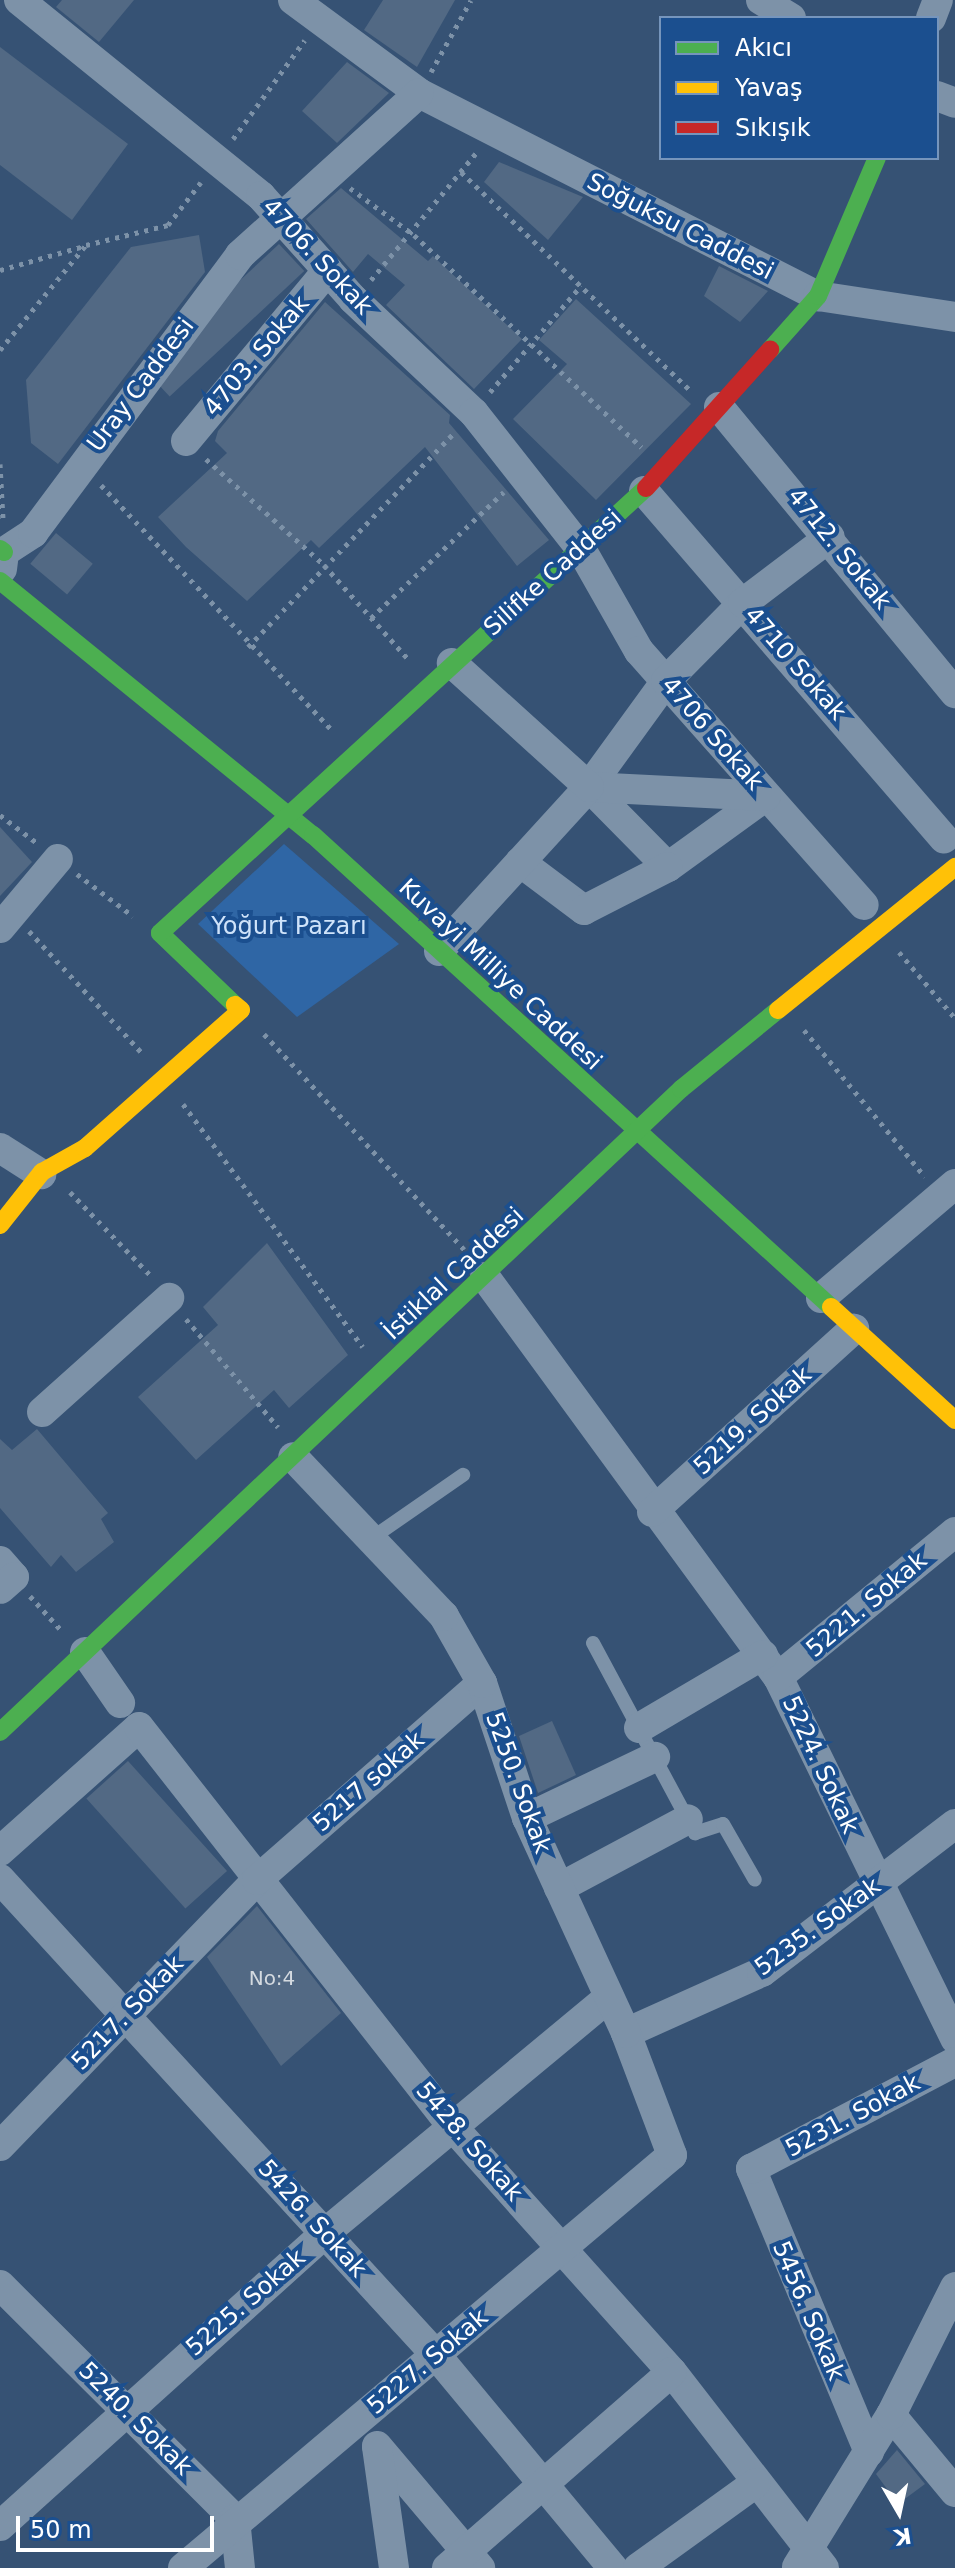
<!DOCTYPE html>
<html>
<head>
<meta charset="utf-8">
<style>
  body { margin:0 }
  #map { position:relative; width:955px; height:2568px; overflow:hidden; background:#365274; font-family:"DejaVu Sans",sans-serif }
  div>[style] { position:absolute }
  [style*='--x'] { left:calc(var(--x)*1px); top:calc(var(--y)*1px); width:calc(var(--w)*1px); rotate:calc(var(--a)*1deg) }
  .green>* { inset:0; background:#2f66a5 }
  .building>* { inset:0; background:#526984; transform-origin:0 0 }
  .path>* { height:5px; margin-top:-2.5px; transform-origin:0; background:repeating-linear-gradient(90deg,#7d92a8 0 4px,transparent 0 10px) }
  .lane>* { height:14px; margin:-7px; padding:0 7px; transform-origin:7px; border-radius:7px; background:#7d92a8 }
  .street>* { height:30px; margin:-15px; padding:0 15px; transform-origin:15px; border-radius:15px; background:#7d92a8 }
  .fast>* { height:18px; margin:-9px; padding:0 9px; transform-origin:9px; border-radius:9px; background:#4caf50 }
  .slow>* { height:18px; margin:-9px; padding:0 9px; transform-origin:9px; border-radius:9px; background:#ffc107 }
  .jam>* { height:18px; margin:-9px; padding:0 9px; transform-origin:9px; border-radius:9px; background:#c62828 }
  span { translate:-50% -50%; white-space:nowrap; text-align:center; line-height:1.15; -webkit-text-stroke:8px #1b4f8f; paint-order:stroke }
  .number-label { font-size:20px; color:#d4dae0 }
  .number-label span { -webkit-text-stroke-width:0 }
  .street-label { font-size:24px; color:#fff }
  .park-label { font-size:24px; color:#cfe3fa }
  .legend { position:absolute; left:659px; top:16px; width:280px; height:144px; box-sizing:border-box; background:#1b4f8f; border:2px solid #7695bc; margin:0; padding:10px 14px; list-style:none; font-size:24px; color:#fff }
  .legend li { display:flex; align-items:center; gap:16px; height:40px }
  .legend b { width:40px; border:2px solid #7695bc }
  .north { position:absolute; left:859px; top:2472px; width:80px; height:80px; -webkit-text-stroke:6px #1b4f8f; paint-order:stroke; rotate:171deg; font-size:22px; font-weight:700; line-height:32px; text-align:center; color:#fff }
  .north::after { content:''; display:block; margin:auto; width:28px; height:36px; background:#fff; clip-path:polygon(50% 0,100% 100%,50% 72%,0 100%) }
  .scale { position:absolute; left:16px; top:2516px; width:198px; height:36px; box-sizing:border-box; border:4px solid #fff; border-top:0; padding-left:10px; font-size:24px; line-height:28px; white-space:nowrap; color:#fff; -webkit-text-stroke:6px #1b4f8f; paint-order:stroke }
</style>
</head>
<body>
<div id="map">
  <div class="green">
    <i style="clip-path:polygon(284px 844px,399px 944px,297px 1017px,198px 924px)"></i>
  </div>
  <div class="building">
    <i style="clip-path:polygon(62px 0,134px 0,99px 42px,56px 7px)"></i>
    <i style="clip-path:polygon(383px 0,455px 0,417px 67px,364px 30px)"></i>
    <i style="clip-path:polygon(0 47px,128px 144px,72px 220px,0 165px)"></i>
    <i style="clip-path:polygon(347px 62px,389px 93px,337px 143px,302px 111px)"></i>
    <i style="clip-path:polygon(499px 162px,583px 197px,548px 240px,484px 182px)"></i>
    <i style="clip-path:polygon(341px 188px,428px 261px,433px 256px,522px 339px,474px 389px,386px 305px,405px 285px,368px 254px,353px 272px,306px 219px)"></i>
    <i style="clip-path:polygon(199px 235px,205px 272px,58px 464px,31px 443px,26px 380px,131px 247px)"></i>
    <i style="left:279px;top:244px;width:37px;height:184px;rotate:47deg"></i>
    <i style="clip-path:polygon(719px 266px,768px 291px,740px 322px,704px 296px)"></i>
    <i style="clip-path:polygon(576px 299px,691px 404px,596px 500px,513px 419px,567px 364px,539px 340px)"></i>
    <i style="clip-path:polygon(325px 302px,450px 415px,449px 423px,549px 540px,517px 566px,425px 447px,319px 548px,311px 540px,247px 601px,186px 547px,158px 517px,227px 453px,215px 441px,218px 431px)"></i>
    <i style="left:56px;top:533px;width:48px;height:40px;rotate:40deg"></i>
    <i style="clip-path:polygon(0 827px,32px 862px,0 896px)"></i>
    <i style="clip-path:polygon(267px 1243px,348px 1355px,289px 1408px,274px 1390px,196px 1460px,138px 1397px,218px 1325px,203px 1307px)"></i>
    <i style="clip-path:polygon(37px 1429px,108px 1513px,101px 1519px,114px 1542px,76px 1572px,61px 1555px,51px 1567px,0 1508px,0 1439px,12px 1450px)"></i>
    <i style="clip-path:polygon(552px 1721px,576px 1775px,538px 1793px,519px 1736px)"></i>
    <i style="left:128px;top:1761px;width:148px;height:56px;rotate:48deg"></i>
    <i style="clip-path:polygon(257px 1906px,341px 2013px,281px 2066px,207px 1957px)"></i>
    <i style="clip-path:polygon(897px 2450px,925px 2484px,898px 2504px,876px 2474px)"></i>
  </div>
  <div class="path">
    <i style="--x:431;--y:72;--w:82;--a:-60.9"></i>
    <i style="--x:233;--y:139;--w:122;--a:-54"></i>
    <i style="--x:461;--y:172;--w:319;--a:43.6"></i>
    <i style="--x:350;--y:188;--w:79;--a:36.3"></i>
    <i style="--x:414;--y:235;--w:311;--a:43"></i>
    <i style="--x:0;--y:270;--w:87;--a:-15.9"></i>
    <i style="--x:371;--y:280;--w:166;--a:-50.4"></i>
    <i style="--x:0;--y:350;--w:136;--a:-50.7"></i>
    <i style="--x:86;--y:245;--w:84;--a:-13.7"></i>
    <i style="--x:168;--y:225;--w:54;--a:-52.5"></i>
    <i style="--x:490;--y:392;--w:140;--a:-49.4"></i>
    <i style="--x:206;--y:459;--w:159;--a:41.9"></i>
    <i style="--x:324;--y:565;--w:127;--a:48.2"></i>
    <i style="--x:0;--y:464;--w:55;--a:86.9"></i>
    <i style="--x:101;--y:485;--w:338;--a:46.7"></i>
    <i style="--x:371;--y:618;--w:183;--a:-43.5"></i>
    <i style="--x:248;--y:647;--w:298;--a:-46.1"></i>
    <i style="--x:0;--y:815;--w:46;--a:37.1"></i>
    <i style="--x:77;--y:874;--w:70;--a:36.9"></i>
    <i style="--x:29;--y:931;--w:166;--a:47.2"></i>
    <i style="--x:899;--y:952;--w:87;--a:49.7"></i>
    <i style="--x:804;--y:1030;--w:190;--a:50.5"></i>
    <i style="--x:264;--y:1034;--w:294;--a:47.1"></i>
    <i style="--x:183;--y:1104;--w:302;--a:53.5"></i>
    <i style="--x:70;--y:1192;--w:118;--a:46"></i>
    <i style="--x:186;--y:1319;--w:142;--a:49.6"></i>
    <i style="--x:30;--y:1596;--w:46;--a:47.6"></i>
  </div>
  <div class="lane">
    <i style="--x:372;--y:1538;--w:111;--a:-34.7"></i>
    <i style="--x:593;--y:1643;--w:216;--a:61.8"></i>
    <i style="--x:695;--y:1833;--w:29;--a:-18"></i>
    <i style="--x:723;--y:1824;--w:64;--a:60.3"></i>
  </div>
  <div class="street">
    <i style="--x:19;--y:0;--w:311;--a:39"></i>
    <i style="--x:261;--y:196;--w:138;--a:48.2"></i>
    <i style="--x:353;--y:299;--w:166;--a:43.3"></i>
    <i style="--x:474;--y:413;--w:173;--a:51.8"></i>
    <i style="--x:581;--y:549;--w:117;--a:60.4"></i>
    <i style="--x:639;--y:651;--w:339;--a:48.5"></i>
    <i style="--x:293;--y:0;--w:157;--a:36.4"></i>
    <i style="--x:419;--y:93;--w:448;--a:27"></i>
    <i style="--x:818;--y:296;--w:139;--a:8.7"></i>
    <i style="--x:761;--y:0;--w:35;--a:31"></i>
    <i style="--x:931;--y:18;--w:19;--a:-69"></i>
    <i style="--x:937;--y:96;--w:19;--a:21"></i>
    <i style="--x:719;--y:407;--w:371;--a:50.5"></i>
    <i style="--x:186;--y:441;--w:222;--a:-50.3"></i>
    <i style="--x:644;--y:491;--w:459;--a:49.2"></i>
    <i style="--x:2;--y:569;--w:17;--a:-83"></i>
    <i style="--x:4;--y:552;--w:35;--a:-33"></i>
    <i style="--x:33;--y:533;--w:347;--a:-53.3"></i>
    <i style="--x:240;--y:255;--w:241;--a:-42.1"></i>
    <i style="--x:589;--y:787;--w:131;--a:-54"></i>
    <i style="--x:666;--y:681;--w:110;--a:-45.4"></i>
    <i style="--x:743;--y:603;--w:109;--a:-37.2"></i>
    <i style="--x:589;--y:787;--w:112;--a:45.4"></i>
    <i style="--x:668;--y:867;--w:121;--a:-35.9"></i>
    <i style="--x:589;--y:787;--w:177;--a:2.9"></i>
    <i style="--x:520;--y:862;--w:80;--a:36.9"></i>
    <i style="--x:584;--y:910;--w:94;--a:-27.1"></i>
    <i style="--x:0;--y:928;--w:90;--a:-50"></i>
    <i style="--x:439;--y:951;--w:222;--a:-47.6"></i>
    <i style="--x:589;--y:787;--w:185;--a:-137.9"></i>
    <i style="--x:0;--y:1148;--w:49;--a:32.4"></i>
    <i style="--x:485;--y:1277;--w:496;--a:53.8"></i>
    <i style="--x:778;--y:1677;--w:403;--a:63.9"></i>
    <i style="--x:821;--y:1298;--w:176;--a:-40.4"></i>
    <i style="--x:42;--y:1412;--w:171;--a:-41.9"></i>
    <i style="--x:652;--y:1512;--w:273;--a:-42.2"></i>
    <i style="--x:0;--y:1561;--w:21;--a:49"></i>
    <i style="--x:14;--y:1577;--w:18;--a:139"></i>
    <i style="--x:85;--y:1652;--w:62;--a:55.5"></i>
    <i style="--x:778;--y:1677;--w:229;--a:-39.3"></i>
    <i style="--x:639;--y:1728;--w:144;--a:-30.5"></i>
    <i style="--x:527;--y:1818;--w:142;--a:-25.5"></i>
    <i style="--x:0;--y:1851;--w:186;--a:-41.7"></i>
    <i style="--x:139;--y:1727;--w:507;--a:51.89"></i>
    <i style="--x:452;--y:2126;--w:330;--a:48.2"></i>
    <i style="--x:672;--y:2372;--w:248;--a:52.2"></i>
    <i style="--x:0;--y:1879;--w:646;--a:47.51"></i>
    <i style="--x:436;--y:2355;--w:277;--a:50.3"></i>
    <i style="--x:559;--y:1888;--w:146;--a:-28.1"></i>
    <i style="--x:626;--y:2033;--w:149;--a:-24.2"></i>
    <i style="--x:762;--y:1972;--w:243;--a:-37.5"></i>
    <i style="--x:0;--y:2146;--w:370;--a:-46"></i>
    <i style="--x:257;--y:1880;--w:299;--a:-41.2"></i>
    <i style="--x:0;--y:2285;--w:332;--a:44.9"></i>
    <i style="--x:235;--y:2519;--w:49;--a:84.2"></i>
    <i style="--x:891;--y:2415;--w:100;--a:50.3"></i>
    <i style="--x:377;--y:2446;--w:160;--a:49.8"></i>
    <i style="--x:377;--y:2447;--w:122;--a:82"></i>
    <i style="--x:869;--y:2452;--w:307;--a:-112.6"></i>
    <i style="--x:751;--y:2169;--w:230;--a:-27.7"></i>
    <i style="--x:0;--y:2526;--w:438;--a:-42"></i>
    <i style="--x:325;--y:2233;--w:369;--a:-39.7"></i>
    <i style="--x:797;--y:2567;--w:179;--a:-58.3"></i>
    <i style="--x:891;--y:2415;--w:143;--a:-63.4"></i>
    <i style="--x:183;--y:2568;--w:640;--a:-40.18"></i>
    <i style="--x:672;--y:2155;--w:130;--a:-110.7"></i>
    <i style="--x:626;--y:2033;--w:237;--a:-114.7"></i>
    <i style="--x:527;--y:1818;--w:142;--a:-108.4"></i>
    <i style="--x:482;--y:1683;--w:77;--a:-119.6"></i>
    <i style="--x:444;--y:1616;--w:219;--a:-133.5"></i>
    <i style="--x:447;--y:2568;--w:298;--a:-41.1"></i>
    <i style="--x:638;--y:2568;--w:145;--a:-35.8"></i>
  </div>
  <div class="fast">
    <i style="--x:770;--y:350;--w:72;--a:-48.4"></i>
    <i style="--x:818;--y:296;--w:150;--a:-66.9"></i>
    <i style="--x:0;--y:549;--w:5;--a:37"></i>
    <i style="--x:0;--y:581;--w:403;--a:39.1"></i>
    <i style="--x:313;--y:835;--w:701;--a:42.34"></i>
    <i style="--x:235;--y:1005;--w:104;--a:-136.2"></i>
    <i style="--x:160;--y:933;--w:659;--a:-42.48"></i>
    <i style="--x:0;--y:1732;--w:937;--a:-43.36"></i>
    <i style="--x:681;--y:1089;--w:125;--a:-39.2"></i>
  </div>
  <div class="slow">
    <i style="--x:778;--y:1010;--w:228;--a:-38.9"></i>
    <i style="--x:0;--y:1225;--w:68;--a:-51.6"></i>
    <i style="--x:42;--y:1172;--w:49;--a:-29.2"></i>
    <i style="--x:85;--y:1148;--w:208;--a:-41.5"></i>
    <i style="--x:241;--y:1010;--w:8;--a:-140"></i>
    <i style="--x:831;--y:1307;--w:168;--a:42.3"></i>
  </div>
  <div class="jam">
    <i style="--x:646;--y:488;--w:186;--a:-48.1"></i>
  </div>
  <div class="number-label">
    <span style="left:272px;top:1978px">No:4</span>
  </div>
  <div class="street-label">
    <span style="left:680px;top:227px;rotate:27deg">Soğuksu Caddesi</span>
    <span style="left:317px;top:257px;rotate:47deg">4706. Sokak</span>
    <span style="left:257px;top:356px;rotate:-50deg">4703. Sokak</span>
    <span style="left:141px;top:385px;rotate:-53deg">Uray Caddesi</span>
    <span style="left:839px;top:549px;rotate:51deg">4712. Sokak</span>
    <span style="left:553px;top:573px;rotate:-42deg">Silifke Caddesi</span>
    <span style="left:795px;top:664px;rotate:49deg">4710 Sokak</span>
    <span style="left:712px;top:734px;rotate:49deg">4706 Sokak</span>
    <span style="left:500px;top:975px;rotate:43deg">Kuvayi Milliye Caddesi</span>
    <span style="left:454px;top:1274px;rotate:-43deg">İstiklal Caddesi</span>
    <span style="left:753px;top:1421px;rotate:-42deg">5219. Sokak</span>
    <span style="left:867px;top:1605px;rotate:-40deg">5221. Sokak</span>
    <span style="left:820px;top:1765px;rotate:65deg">5224. Sokak</span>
    <span style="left:369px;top:1782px;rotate:-41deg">5217 sokak</span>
    <span style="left:518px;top:1783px;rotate:70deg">5250. Sokak</span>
    <span style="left:818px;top:1927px;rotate:-36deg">5235. Sokak</span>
    <span style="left:128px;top:2013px;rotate:-46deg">5217. Sokak</span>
    <span style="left:853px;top:2116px;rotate:-28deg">5231. Sokak</span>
    <span style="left:469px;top:2142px;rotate:49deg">5428. Sokak</span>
    <span style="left:312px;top:2219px;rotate:48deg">5426. Sokak</span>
    <span style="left:246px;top:2303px;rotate:-41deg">5225. Sokak</span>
    <span style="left:808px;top:2311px;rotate:67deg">5456. Sokak</span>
    <span style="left:428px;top:2362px;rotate:-40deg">5227. Sokak</span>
    <span style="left:135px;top:2419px;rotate:45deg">5240. Sokak</span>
  </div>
  <div class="park-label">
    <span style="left:289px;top:927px">Yoğurt Pazarı</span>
  </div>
  <ul class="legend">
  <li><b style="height:10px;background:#4caf50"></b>Akıcı</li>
  <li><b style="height:10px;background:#ffc107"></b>Yavaş</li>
  <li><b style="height:10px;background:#c62828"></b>Sıkışık</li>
  </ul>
  <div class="north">K</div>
  <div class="scale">50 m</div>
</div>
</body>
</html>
